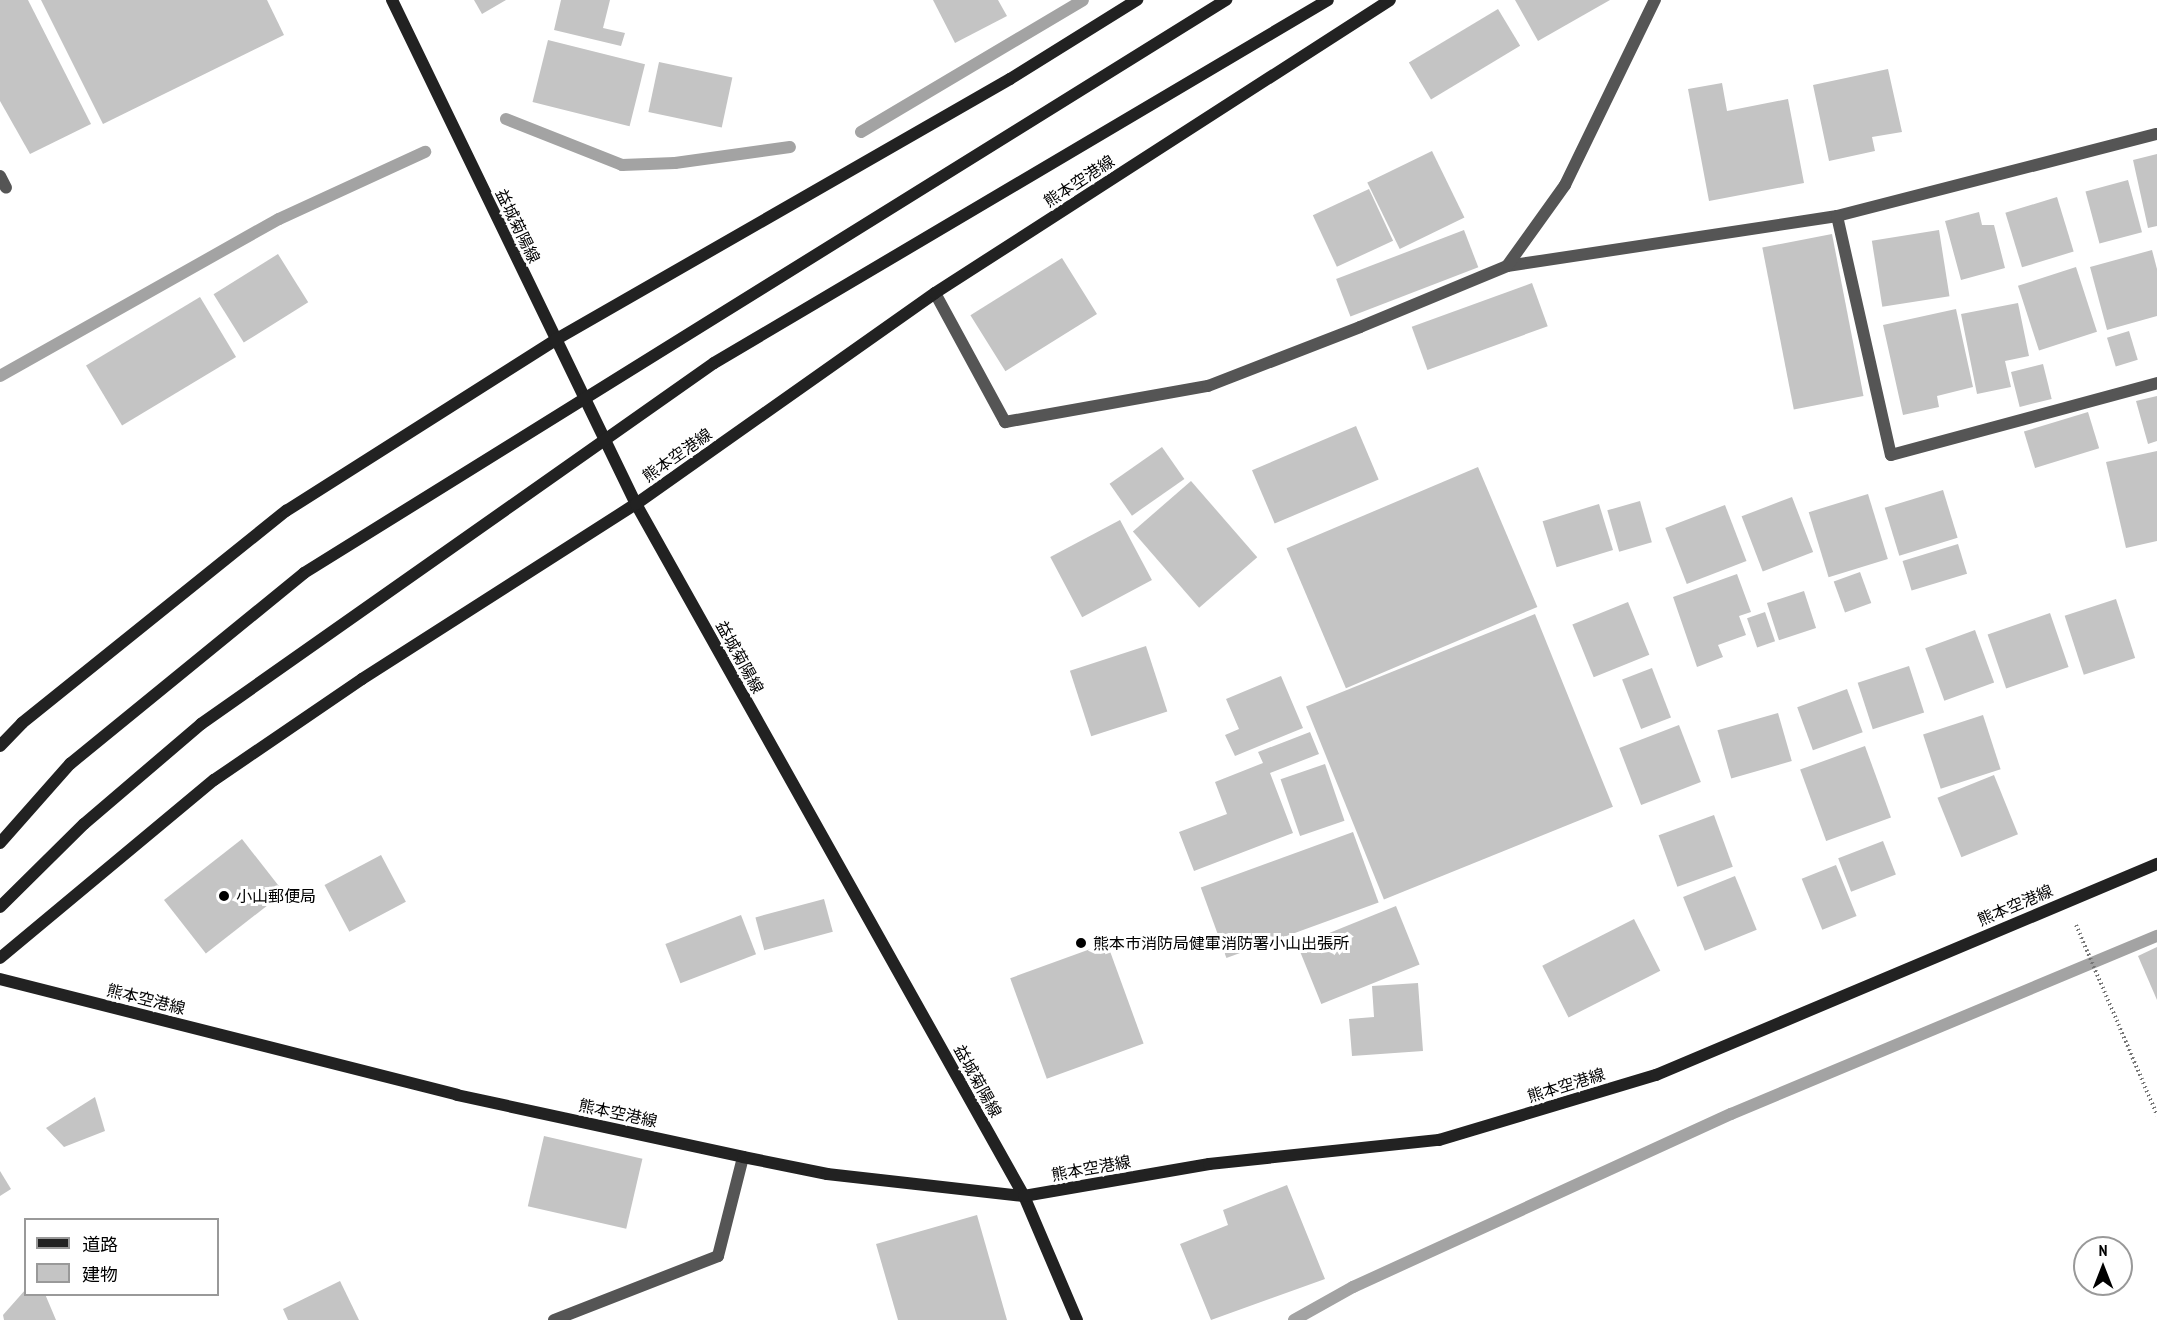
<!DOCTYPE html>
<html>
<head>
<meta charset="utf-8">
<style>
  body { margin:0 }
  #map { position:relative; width:2157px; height:1320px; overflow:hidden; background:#fff; font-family:"PT Sans Narrow","Noto Sans JP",sans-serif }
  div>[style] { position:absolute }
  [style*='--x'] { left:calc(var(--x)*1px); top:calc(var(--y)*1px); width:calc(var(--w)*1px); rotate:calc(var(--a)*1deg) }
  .stream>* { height:12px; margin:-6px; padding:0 6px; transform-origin:6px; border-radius:6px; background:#a3a3a3 }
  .building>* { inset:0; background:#c4c4c4; transform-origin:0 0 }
  .path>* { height:4px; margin-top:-2px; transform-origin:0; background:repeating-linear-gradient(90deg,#777 0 1.5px,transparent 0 4.5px) }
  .minor>* { height:12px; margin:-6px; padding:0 6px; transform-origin:6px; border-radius:6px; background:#555 }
  .secondary>* { height:12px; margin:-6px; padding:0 6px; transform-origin:6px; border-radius:6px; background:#222 }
  .secondary-bridge>* { height:12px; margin:-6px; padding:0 6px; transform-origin:6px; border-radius:6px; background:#222 }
  .dots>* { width:16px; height:16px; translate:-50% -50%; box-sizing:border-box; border:3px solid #fff; border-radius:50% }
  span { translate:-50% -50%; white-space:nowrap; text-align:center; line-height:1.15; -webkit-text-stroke:6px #fff; paint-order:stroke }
  .street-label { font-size:16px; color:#000 }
  .poi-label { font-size:16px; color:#000 }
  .left { translate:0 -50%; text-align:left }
  .legend { position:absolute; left:24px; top:1218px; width:195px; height:78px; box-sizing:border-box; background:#fff; border:2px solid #999; margin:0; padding:8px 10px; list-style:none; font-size:18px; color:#000 }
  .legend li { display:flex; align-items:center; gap:12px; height:30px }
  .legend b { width:30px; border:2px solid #999 }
  .north { position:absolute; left:2073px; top:1236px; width:60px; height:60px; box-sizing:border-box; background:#fff; border:2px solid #999; border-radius:50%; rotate:0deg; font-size:16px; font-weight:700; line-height:24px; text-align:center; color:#000 }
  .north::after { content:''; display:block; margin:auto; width:21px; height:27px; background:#000; clip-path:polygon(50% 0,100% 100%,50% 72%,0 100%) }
</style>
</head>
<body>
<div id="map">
  <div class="stream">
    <i style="--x:506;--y:119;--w:125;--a:21.6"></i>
    <i style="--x:622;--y:165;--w:53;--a:-2.2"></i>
    <i style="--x:675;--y:163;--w:116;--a:-7.9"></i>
    <i style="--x:861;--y:132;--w:258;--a:-30.7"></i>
    <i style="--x:0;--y:376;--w:320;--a:-29.4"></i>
    <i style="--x:279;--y:219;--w:161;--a:-24.7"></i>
    <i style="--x:1294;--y:1320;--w:68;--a:-29.2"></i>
    <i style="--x:1353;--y:1287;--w:416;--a:-24.6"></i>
    <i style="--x:1731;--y:1114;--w:462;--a:-22.7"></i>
  </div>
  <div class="building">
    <i style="clip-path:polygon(0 0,28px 0,91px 124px,30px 154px,0 101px)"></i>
    <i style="clip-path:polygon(41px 0,267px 0,284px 35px,103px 124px)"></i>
    <i style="clip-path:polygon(474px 0,506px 0,482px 14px)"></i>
    <i style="clip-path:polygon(561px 0,610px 0,603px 28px,625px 33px,621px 46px,554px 30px)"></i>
    <i style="clip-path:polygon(933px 0,998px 0,1007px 16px,955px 43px)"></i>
    <i style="clip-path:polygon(1515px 0,1610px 0,1538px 41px)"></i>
    <i style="left:1498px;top:9px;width:43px;height:104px;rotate:59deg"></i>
    <i style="left:548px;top:40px;width:100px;height:64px;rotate:14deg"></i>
    <i style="left:659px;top:62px;width:75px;height:51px;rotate:12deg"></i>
    <i style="clip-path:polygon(1888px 69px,1902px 132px,1872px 137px,1875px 151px,1829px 161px,1813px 85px)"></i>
    <i style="clip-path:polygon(1722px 83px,1727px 111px,1788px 99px,1804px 183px,1709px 201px,1688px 89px)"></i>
    <i style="left:1432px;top:151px;width:74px;height:72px;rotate:64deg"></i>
    <i style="clip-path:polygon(2157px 154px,2157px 226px,2148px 228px,2133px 160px)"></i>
    <i style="left:2128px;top:180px;width:54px;height:44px;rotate:75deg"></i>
    <i style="left:1369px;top:189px;width:57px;height:62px;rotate:65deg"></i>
    <i style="left:2057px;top:197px;width:57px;height:54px;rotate:73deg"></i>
    <i style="clip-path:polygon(1979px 212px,1982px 225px,1994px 225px,2005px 268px,1961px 280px,1945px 221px)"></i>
    <i style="left:1464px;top:230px;width:40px;height:137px;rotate:69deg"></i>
    <i style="left:1939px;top:230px;width:67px;height:68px;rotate:81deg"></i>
    <i style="left:1832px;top:234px;width:165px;height:71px;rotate:79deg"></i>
    <i style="clip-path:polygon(2152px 250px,2157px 269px,2157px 316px,2107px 330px,2090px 267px)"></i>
    <i style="left:278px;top:254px;width:57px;height:76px;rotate:58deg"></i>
    <i style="left:1062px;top:258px;width:66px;height:108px;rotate:58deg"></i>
    <i style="left:2076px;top:267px;width:68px;height:61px;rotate:72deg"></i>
    <i style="left:1532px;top:283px;width:46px;height:128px;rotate:70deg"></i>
    <i style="left:200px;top:297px;width:70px;height:133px;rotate:59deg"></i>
    <i style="clip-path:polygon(2018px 303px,2029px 356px,2005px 361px,2011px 387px,1977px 394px,1961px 314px)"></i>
    <i style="clip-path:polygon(1956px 309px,1973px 387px,1937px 396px,1939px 407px,1903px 415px,1883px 325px)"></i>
    <i style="left:2129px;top:331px;width:30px;height:23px;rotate:73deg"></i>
    <i style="left:2043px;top:364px;width:36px;height:33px;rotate:76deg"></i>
    <i style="clip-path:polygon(2157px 396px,2157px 441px,2148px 444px,2136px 401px)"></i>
    <i style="left:2088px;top:412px;width:38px;height:67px;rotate:73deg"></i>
    <i style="left:1356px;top:426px;width:58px;height:113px;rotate:67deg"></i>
    <i style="left:1162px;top:447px;width:39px;height:64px;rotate:55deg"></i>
    <i style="clip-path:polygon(2157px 451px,2157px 541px,2126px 548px,2106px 462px)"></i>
    <i style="left:1478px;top:467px;width:152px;height:208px;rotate:67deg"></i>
    <i style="left:1191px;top:481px;width:101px;height:77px;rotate:49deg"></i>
    <i style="left:1943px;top:490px;width:50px;height:61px;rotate:73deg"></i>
    <i style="left:1868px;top:494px;width:68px;height:62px;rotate:73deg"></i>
    <i style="left:1792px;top:497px;width:59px;height:54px;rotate:69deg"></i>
    <i style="left:1640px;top:501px;width:43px;height:34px;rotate:74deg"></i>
    <i style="left:1599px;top:504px;width:48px;height:59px;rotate:73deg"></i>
    <i style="left:1725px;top:505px;width:60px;height:64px;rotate:69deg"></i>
    <i style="left:1120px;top:520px;width:68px;height:79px;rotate:62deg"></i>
    <i style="left:1958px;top:544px;width:31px;height:58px;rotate:73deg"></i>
    <i style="left:1860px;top:572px;width:33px;height:28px;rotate:70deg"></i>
    <i style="clip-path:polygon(1737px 574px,1751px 612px,1739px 616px,1746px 635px,1718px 645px,1723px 657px,1697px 667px,1673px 597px)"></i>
    <i style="left:1804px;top:591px;width:39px;height:39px;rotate:72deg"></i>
    <i style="left:2116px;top:599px;width:62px;height:54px;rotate:72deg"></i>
    <i style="left:1628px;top:602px;width:57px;height:60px;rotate:68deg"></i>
    <i style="left:1765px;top:612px;width:31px;height:19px;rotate:71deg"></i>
    <i style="left:2050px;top:613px;width:57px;height:66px;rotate:71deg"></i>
    <i style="left:1535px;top:614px;width:208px;height:247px;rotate:68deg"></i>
    <i style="left:1975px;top:630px;width:56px;height:53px;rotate:70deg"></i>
    <i style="left:1146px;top:646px;width:69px;height:80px;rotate:72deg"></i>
    <i style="left:1909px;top:666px;width:49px;height:54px;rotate:72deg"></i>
    <i style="left:1652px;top:668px;width:53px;height:32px;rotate:69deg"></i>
    <i style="clip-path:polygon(1281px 676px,1303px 728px,1235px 756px,1225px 735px,1239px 729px,1226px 699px)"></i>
    <i style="left:1847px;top:689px;width:46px;height:53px;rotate:70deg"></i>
    <i style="left:1778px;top:713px;width:50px;height:63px;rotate:74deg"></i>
    <i style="left:1983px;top:715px;width:57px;height:63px;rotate:72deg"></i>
    <i style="left:1679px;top:725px;width:61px;height:64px;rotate:69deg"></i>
    <i style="clip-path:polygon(1310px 732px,1319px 754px,1270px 773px,1293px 833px,1194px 871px,1179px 832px,1227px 814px,1215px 782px,1263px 763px,1258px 752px)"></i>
    <i style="left:1865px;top:746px;width:76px;height:69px;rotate:70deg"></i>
    <i style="left:1325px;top:764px;width:60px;height:47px;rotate:71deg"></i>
    <i style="left:1994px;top:775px;width:64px;height:61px;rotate:68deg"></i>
    <i style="left:1714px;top:815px;width:55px;height:59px;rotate:70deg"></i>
    <i style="left:1353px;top:832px;width:75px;height:162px;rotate:70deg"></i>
    <i style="left:242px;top:839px;width:68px;height:99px;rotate:52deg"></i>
    <i style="left:1883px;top:841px;width:36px;height:48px;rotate:69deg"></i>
    <i style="left:381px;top:855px;width:53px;height:64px;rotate:62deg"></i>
    <i style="left:1836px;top:865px;width:55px;height:37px;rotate:68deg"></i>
    <i style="left:1735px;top:876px;width:58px;height:56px;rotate:68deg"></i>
    <i style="left:824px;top:899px;width:34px;height:71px;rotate:75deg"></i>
    <i style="left:1396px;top:906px;width:63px;height:106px;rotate:68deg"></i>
    <i style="left:741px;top:915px;width:42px;height:81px;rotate:69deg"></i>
    <i style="left:1634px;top:919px;width:58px;height:103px;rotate:63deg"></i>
    <i style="left:1107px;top:943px;width:107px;height:103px;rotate:70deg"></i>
    <i style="clip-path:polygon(2157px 947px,2157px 1000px,2138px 956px)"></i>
    <i style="clip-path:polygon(1418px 983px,1423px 1051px,1352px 1056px,1349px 1019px,1374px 1017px,1372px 986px)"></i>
    <i style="clip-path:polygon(95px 1097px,105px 1131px,64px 1147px,46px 1128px)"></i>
    <i style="left:544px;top:1136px;width:101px;height:72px;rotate:13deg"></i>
    <i style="clip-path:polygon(0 1171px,11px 1189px,0 1196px)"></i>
    <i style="clip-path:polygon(1287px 1185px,1325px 1279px,1211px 1320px,1180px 1244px,1228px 1225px,1223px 1210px)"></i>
    <i style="clip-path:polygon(977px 1215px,1007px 1320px,898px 1320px,876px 1244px)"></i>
    <i style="clip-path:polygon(340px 1281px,359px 1320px,288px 1320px,283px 1309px)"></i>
    <i style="clip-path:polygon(26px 1289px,26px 1294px,45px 1294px,56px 1320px,4px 1320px,3px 1315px)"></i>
  </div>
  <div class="path">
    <i style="--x:2076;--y:925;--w:207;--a:66.9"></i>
  </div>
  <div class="minor">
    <i style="--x:0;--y:176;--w:13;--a:63"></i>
    <i style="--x:1837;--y:216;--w:245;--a:77.3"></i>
    <i style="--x:1891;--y:455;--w:276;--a:-15.1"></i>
    <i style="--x:1507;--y:266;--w:334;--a:-8.6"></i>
    <i style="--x:1837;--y:216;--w:330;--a:-14.4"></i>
    <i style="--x:935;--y:293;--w:147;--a:61.5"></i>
    <i style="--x:1005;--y:422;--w:206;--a:-10.1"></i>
    <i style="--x:1208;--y:386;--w:163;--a:-21.2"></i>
    <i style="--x:1360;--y:327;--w:159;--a:-22.5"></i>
    <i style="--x:1507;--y:266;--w:100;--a:-54.4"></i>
    <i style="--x:1565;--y:185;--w:206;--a:-64.1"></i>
    <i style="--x:554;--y:1320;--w:176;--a:-21.3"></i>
    <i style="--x:718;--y:1256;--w:102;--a:-75.8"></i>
  </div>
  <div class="secondary">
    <i style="--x:392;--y:0;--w:560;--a:64.17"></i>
    <i style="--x:636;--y:504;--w:793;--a:60.72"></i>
    <i style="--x:1024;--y:1196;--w:135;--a:66.9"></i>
    <i style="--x:0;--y:746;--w:32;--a:-46"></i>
    <i style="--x:22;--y:723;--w:339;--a:-38.8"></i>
    <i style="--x:286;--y:511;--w:319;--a:-32.4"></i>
    <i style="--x:555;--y:340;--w:525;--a:-29.84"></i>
    <i style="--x:1010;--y:79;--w:150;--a:-31.9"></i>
    <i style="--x:0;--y:958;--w:278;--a:-39.8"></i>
    <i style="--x:214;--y:780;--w:179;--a:-34.3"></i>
    <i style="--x:362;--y:679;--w:325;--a:-32.6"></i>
    <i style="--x:636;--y:504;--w:366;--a:-35.2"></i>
    <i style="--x:935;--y:293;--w:541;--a:-32.78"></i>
    <i style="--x:0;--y:979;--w:471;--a:14.2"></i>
    <i style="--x:457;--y:1095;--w:293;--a:12.2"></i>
    <i style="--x:743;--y:1157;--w:86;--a:11.4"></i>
    <i style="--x:827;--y:1174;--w:198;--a:6.4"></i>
    <i style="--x:1024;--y:1196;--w:188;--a:-9.8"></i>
    <i style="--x:1209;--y:1164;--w:231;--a:-6"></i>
    <i style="--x:1439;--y:1140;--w:227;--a:-16.7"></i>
    <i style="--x:1656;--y:1075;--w:544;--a:-22.84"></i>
  </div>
  <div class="secondary-bridge">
    <i style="--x:0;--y:843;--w:106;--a:-48.5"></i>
    <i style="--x:70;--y:764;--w:302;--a:-39.2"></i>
    <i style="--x:304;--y:573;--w:1086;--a:-31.86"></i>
    <i style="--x:0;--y:907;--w:118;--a:-44.7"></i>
    <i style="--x:84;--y:824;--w:154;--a:-40.5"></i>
    <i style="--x:201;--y:724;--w:627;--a:-35.13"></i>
    <i style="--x:714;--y:363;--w:713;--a:-30.59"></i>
  </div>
  <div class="dots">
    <i style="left:224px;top:896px;background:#000"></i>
    <i style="left:1081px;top:943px;background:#000"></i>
  </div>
  <div class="street-label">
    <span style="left:1079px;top:181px;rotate:-33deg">熊本空港線</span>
    <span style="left:518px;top:226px;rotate:64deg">益城菊陽線</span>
    <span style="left:677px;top:455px;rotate:-35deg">熊本空港線</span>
    <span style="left:740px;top:657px;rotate:61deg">益城菊陽線</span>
    <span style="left:2015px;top:905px;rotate:-23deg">熊本空港線</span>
    <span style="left:146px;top:999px;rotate:14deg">熊本空港線</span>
    <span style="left:978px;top:1081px;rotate:61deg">益城菊陽線</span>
    <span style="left:1566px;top:1085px;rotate:-17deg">熊本空港線</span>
    <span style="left:618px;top:1113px;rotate:12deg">熊本空港線</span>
    <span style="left:1091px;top:1168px;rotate:-10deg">熊本空港線</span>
  </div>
  <div class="poi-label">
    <span class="left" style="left:236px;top:896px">小山郵便局</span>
    <span class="left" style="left:1093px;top:943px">熊本市消防局健軍消防署小山出張所</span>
  </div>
  <ul class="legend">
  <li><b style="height:8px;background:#222"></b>道路</li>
  <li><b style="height:16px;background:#c4c4c4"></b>建物</li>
  </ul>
  <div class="north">N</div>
</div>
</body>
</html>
